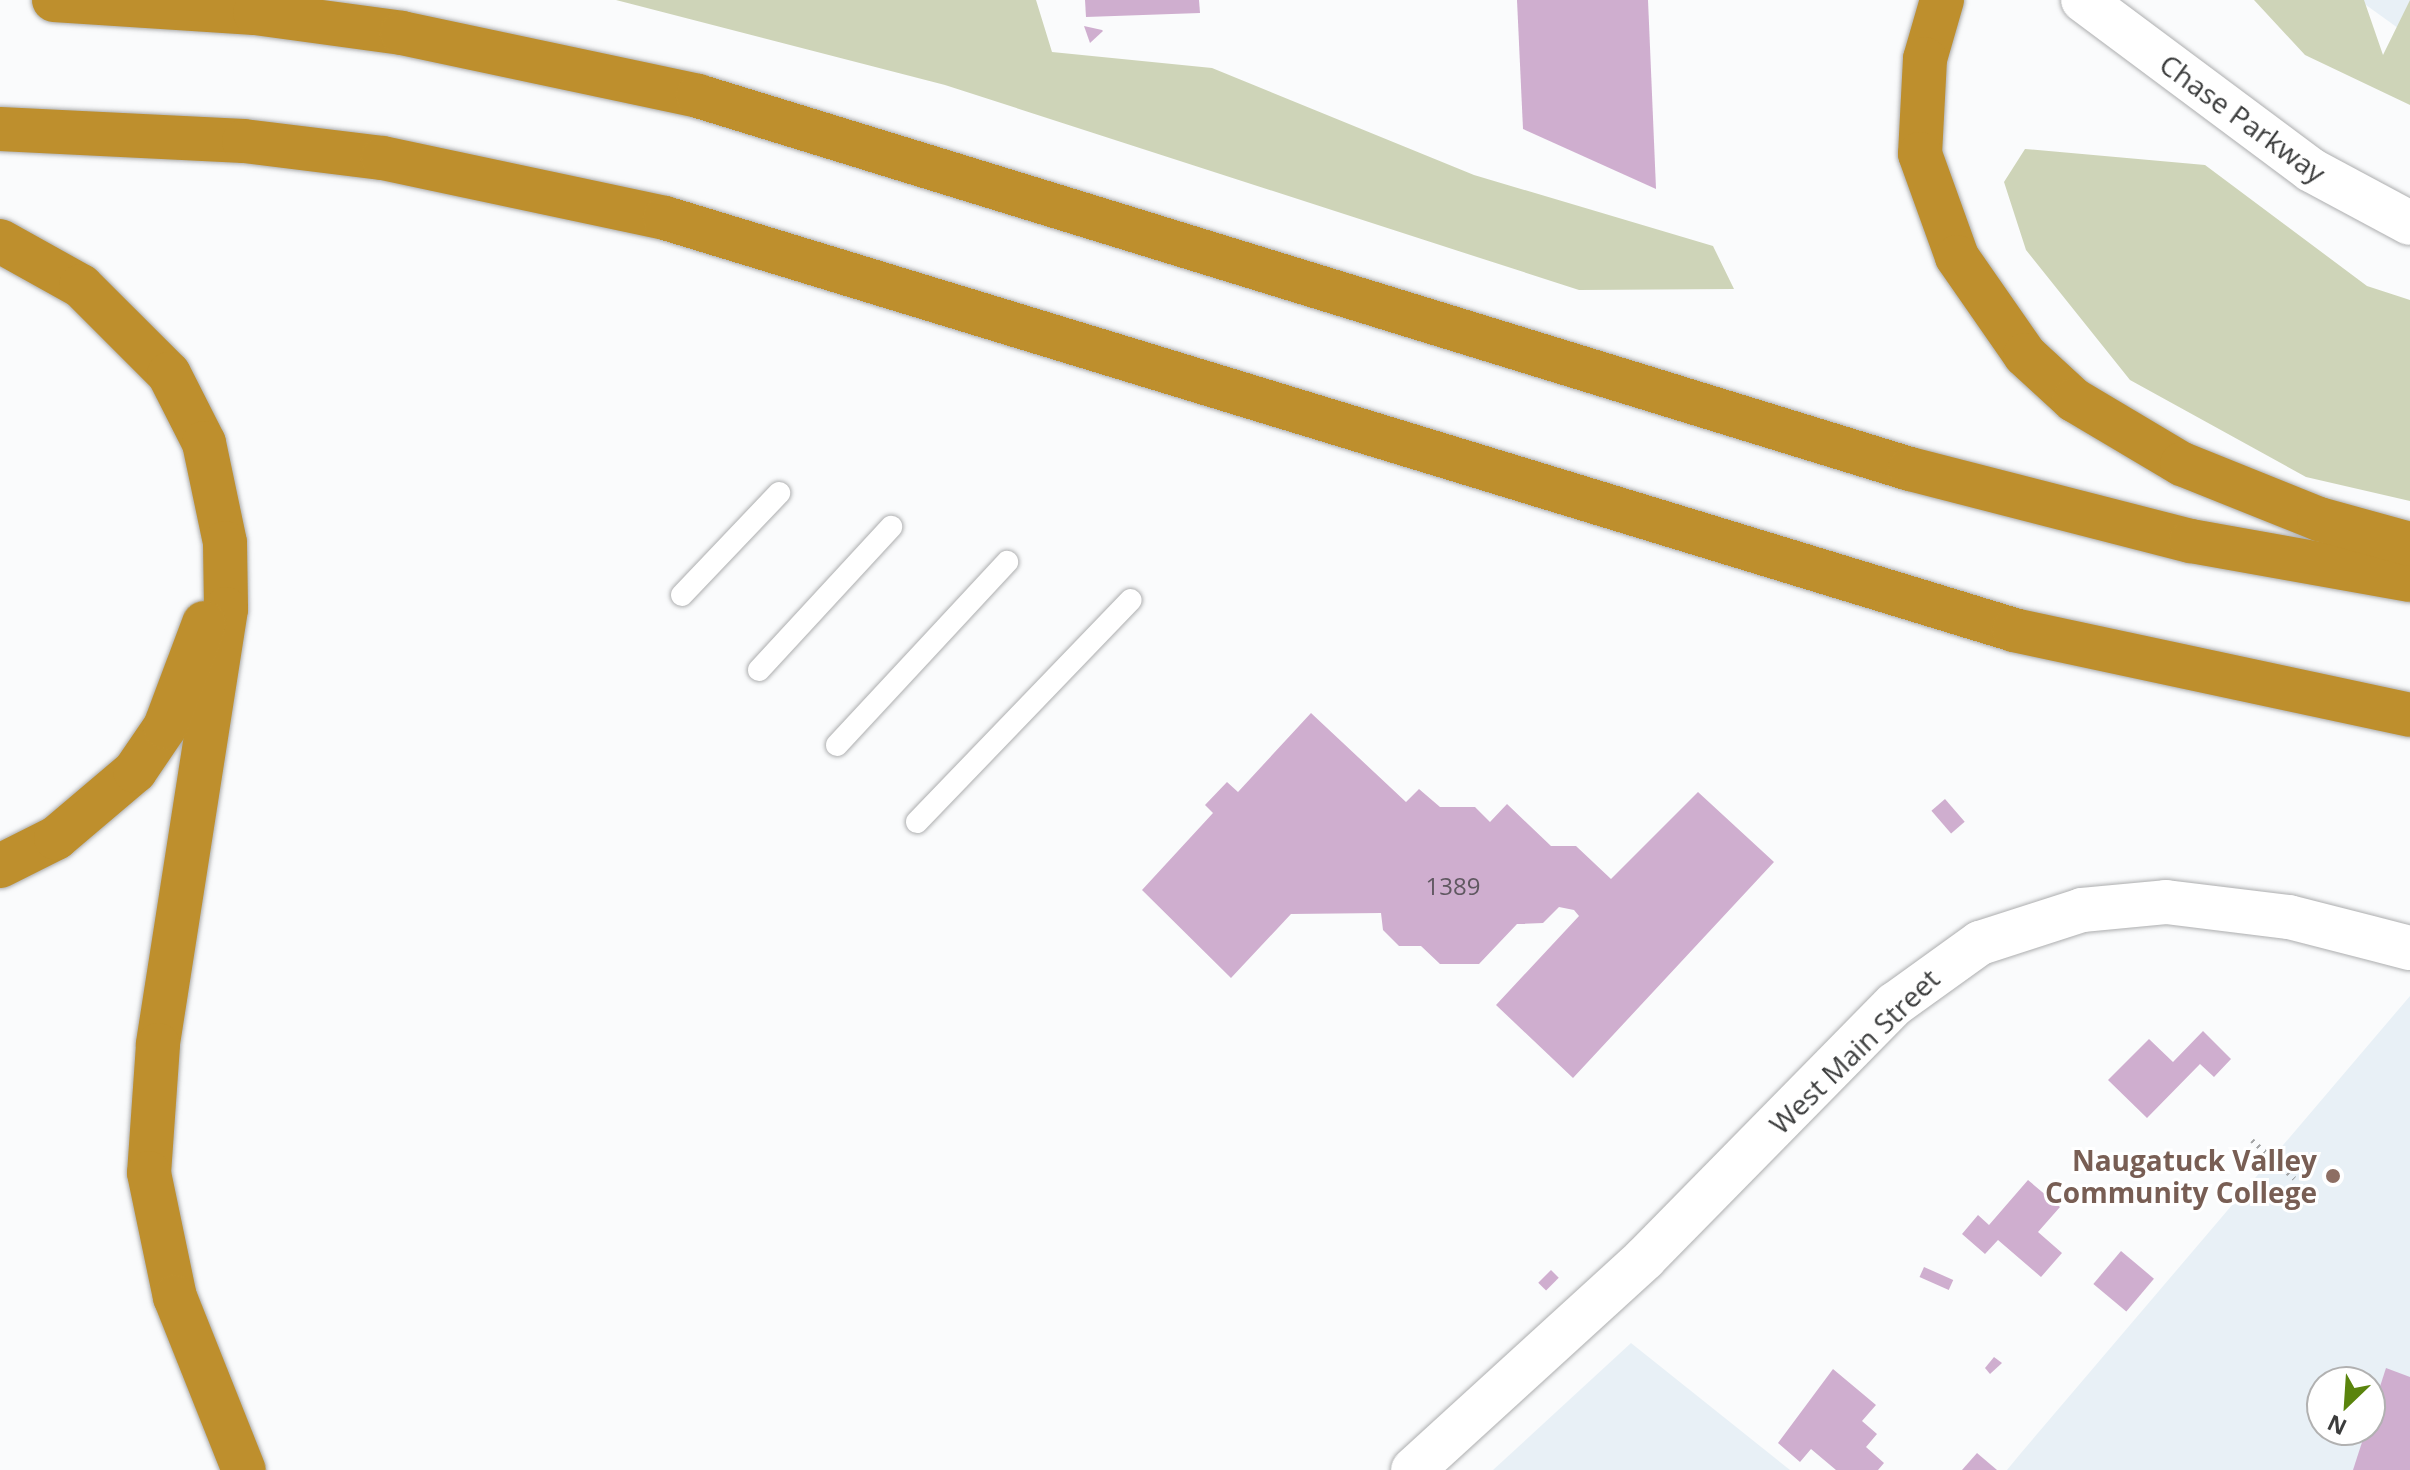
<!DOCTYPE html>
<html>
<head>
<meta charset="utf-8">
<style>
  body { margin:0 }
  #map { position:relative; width:2410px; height:1470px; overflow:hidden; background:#fafbfc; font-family:"Open Sans",sans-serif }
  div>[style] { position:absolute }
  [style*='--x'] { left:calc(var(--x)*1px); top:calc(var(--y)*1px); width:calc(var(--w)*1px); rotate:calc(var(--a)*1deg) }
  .built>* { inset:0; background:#e8f0f6 }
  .green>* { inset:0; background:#ced4b8 }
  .building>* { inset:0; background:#cfaecf; transform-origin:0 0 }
  .path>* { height:5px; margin-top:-2.5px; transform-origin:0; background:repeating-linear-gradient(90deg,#a5a6a7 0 2px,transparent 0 8px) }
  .roads { filter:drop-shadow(0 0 2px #adaeaf) drop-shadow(0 0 2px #adaeaf) }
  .service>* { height:22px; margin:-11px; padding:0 11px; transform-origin:11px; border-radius:11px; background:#fff }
  .secondary>* { height:44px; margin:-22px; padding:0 22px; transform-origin:22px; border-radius:22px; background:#fff }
  .motorway>* { height:44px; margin:-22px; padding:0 22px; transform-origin:22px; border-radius:22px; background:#be8f2d }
  .dots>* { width:22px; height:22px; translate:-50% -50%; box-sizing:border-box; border:4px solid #fff; border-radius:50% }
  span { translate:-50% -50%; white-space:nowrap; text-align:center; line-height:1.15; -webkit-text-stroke:6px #fff; paint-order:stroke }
  .number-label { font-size:24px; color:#605861 }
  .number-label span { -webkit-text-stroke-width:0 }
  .street-label { font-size:28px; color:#3b3c3c }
  .education-label { font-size:28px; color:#785e54; font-weight:700 }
  .right { translate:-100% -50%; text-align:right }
  .north { position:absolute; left:2306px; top:1366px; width:80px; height:80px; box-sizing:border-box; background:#fff; border:2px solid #b1b1b1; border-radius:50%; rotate:205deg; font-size:22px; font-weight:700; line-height:32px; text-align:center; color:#3b3c3c }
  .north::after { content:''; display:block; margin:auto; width:28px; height:36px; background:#5a840d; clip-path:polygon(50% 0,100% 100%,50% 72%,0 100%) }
</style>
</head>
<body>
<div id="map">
  <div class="built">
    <i style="clip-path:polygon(2359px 0,2410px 0,2410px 37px,2391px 23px)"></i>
    <i style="clip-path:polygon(evenodd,2410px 996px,2410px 1470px,2007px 1470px,2021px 1453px,2410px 996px,2322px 1382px,2370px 1382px,2370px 1430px,2322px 1430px,2322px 1382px)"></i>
    <i style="clip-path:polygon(1631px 1343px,1790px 1470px,1493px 1470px)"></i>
  </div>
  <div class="green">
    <i style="clip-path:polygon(616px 0,1036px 0,1052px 52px,1212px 68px,1474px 175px,1713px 246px,1734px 289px,1579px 290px,945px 85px)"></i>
    <i style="clip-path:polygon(2254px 0,2364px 0,2383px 55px,2410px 0,2410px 105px,2305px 55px)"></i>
    <i style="clip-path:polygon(2025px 149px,2205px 165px,2367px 286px,2410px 300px,2410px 501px,2306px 477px,2130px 380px,2026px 250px,2004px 182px)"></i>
  </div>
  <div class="building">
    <i style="clip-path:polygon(1085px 0,1199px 0,1200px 13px,1086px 17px)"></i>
    <i style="clip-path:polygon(1517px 0,1648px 0,1656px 189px,1523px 129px)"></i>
    <i style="clip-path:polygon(1084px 26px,1102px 30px,1103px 31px,1090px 43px)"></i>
    <i style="clip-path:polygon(1311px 713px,1406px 802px,1419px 789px,1440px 807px,1475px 807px,1490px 822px,1507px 804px,1551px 846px,1576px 846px,1611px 879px,1698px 792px,1774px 862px,1573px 1078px,1496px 1005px,1579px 916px,1574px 910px,1559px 907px,1543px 923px,1517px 924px,1479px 964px,1440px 964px,1421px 946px,1399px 946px,1383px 930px,1381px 913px,1291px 914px,1231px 978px,1142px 890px,1213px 813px,1205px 805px,1227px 782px,1238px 792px)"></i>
    <i style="left:1945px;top:799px;width:30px;height:18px;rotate:49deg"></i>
    <i style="clip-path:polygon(2203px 1031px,2231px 1059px,2214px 1077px,2200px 1064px,2147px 1118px,2108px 1080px,2149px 1039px,2173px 1062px)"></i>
    <i style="clip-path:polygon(2028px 1180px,2060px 1207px,2038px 1232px,2062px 1253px,2041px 1277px,1998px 1240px,1985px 1254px,1962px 1234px,1978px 1215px,1989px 1225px)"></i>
    <i style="left:2121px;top:1251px;width:43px;height:43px;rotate:40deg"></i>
    <i style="left:1924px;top:1267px;width:32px;height:11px;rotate:24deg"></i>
    <i style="left:1551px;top:1270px;width:11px;height:18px;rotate:45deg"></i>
    <i style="clip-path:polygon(1994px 1357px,2002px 1363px,1990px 1374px,1985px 1368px)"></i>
    <i style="clip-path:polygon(2386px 1368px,2410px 1377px,2410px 1470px,2353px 1470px)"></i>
    <i style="clip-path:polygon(1833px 1369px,1876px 1405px,1862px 1421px,1877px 1434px,1866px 1447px,1884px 1463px,1878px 1470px,1836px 1470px,1811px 1449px,1800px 1462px,1778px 1443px)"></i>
    <i style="clip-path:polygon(1977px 1453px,1997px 1470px,1962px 1470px)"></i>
  </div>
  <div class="path">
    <i style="--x:2252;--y:1140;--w:57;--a:42.1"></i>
  </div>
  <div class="roads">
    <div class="service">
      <i style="--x:682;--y:595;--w:141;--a:-46.4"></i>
      <i style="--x:759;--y:670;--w:195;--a:-47.3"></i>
      <i style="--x:837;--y:745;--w:250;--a:-47.1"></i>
      <i style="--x:917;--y:822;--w:308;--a:-46.1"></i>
    </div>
    <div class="secondary">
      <i style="--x:2083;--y:0;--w:284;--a:36.7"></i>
      <i style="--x:2311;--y:170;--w:112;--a:28.2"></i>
      <i style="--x:1413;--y:1470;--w:314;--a:-42.4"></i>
      <i style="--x:1645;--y:1258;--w:356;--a:-45.5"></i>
      <i style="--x:1895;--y:1004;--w:105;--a:-35.7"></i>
      <i style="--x:1980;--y:943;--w:107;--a:-17.9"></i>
      <i style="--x:2082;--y:910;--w:84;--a:-5.4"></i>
      <i style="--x:2166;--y:902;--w:124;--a:7"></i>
      <i style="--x:2289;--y:917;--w:125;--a:14.4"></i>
    </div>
    <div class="motorway">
      <i style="--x:54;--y:0;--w:201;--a:3.7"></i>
      <i style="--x:255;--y:13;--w:148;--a:7.7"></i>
      <i style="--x:402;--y:33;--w:303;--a:12"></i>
      <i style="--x:698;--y:96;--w:1268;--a:17.11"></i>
      <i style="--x:1910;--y:469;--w:290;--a:14.4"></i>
      <i style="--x:2191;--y:541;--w:222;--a:10.1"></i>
      <i style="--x:1942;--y:0;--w:61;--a:106.1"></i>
      <i style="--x:1925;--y:59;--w:95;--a:93"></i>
      <i style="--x:1920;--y:154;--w:109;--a:70.2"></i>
      <i style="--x:1957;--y:257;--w:119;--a:55.2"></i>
      <i style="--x:2025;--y:355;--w:67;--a:42.6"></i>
      <i style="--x:2074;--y:400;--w:126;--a:30.7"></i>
      <i style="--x:2182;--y:464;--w:148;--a:21.9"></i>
      <i style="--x:2319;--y:519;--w:94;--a:15.4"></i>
      <i style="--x:0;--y:129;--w:244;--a:2.8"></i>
      <i style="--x:244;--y:141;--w:140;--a:7"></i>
      <i style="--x:383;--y:158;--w:288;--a:12"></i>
      <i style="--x:665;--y:218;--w:1411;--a:16.98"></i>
      <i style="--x:2014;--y:630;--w:405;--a:12.1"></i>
      <i style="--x:0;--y:241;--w:93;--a:29.1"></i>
      <i style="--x:81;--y:286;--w:124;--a:45"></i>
      <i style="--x:169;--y:374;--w:77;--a:63.1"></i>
      <i style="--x:204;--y:443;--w:102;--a:78.1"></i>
      <i style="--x:225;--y:543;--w:66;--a:89.1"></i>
      <i style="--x:226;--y:609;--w:441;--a:98.9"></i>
      <i style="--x:158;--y:1045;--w:128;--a:94"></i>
      <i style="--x:149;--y:1173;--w:127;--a:78.2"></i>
      <i style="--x:175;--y:1297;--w:186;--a:68.3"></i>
      <i style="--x:0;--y:866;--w:63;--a:-26.6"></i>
      <i style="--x:56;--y:838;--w:104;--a:-40.3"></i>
      <i style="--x:135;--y:771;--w:53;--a:-55.7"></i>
      <i style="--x:165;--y:727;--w:111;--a:-69.4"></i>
    </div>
  </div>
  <div class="dots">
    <i style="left:2333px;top:1176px;background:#8d6e63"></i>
  </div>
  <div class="number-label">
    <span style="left:1453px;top:886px">1389</span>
  </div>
  <div class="street-label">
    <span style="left:2243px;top:118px;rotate:36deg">Chase Parkway</span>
    <span style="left:1854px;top:1051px;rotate:-44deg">West Main Street</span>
  </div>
  <div class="education-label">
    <span class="right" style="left:2317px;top:1176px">Naugatuck Valley<br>Community College</span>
  </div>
  <div class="north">N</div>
</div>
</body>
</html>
